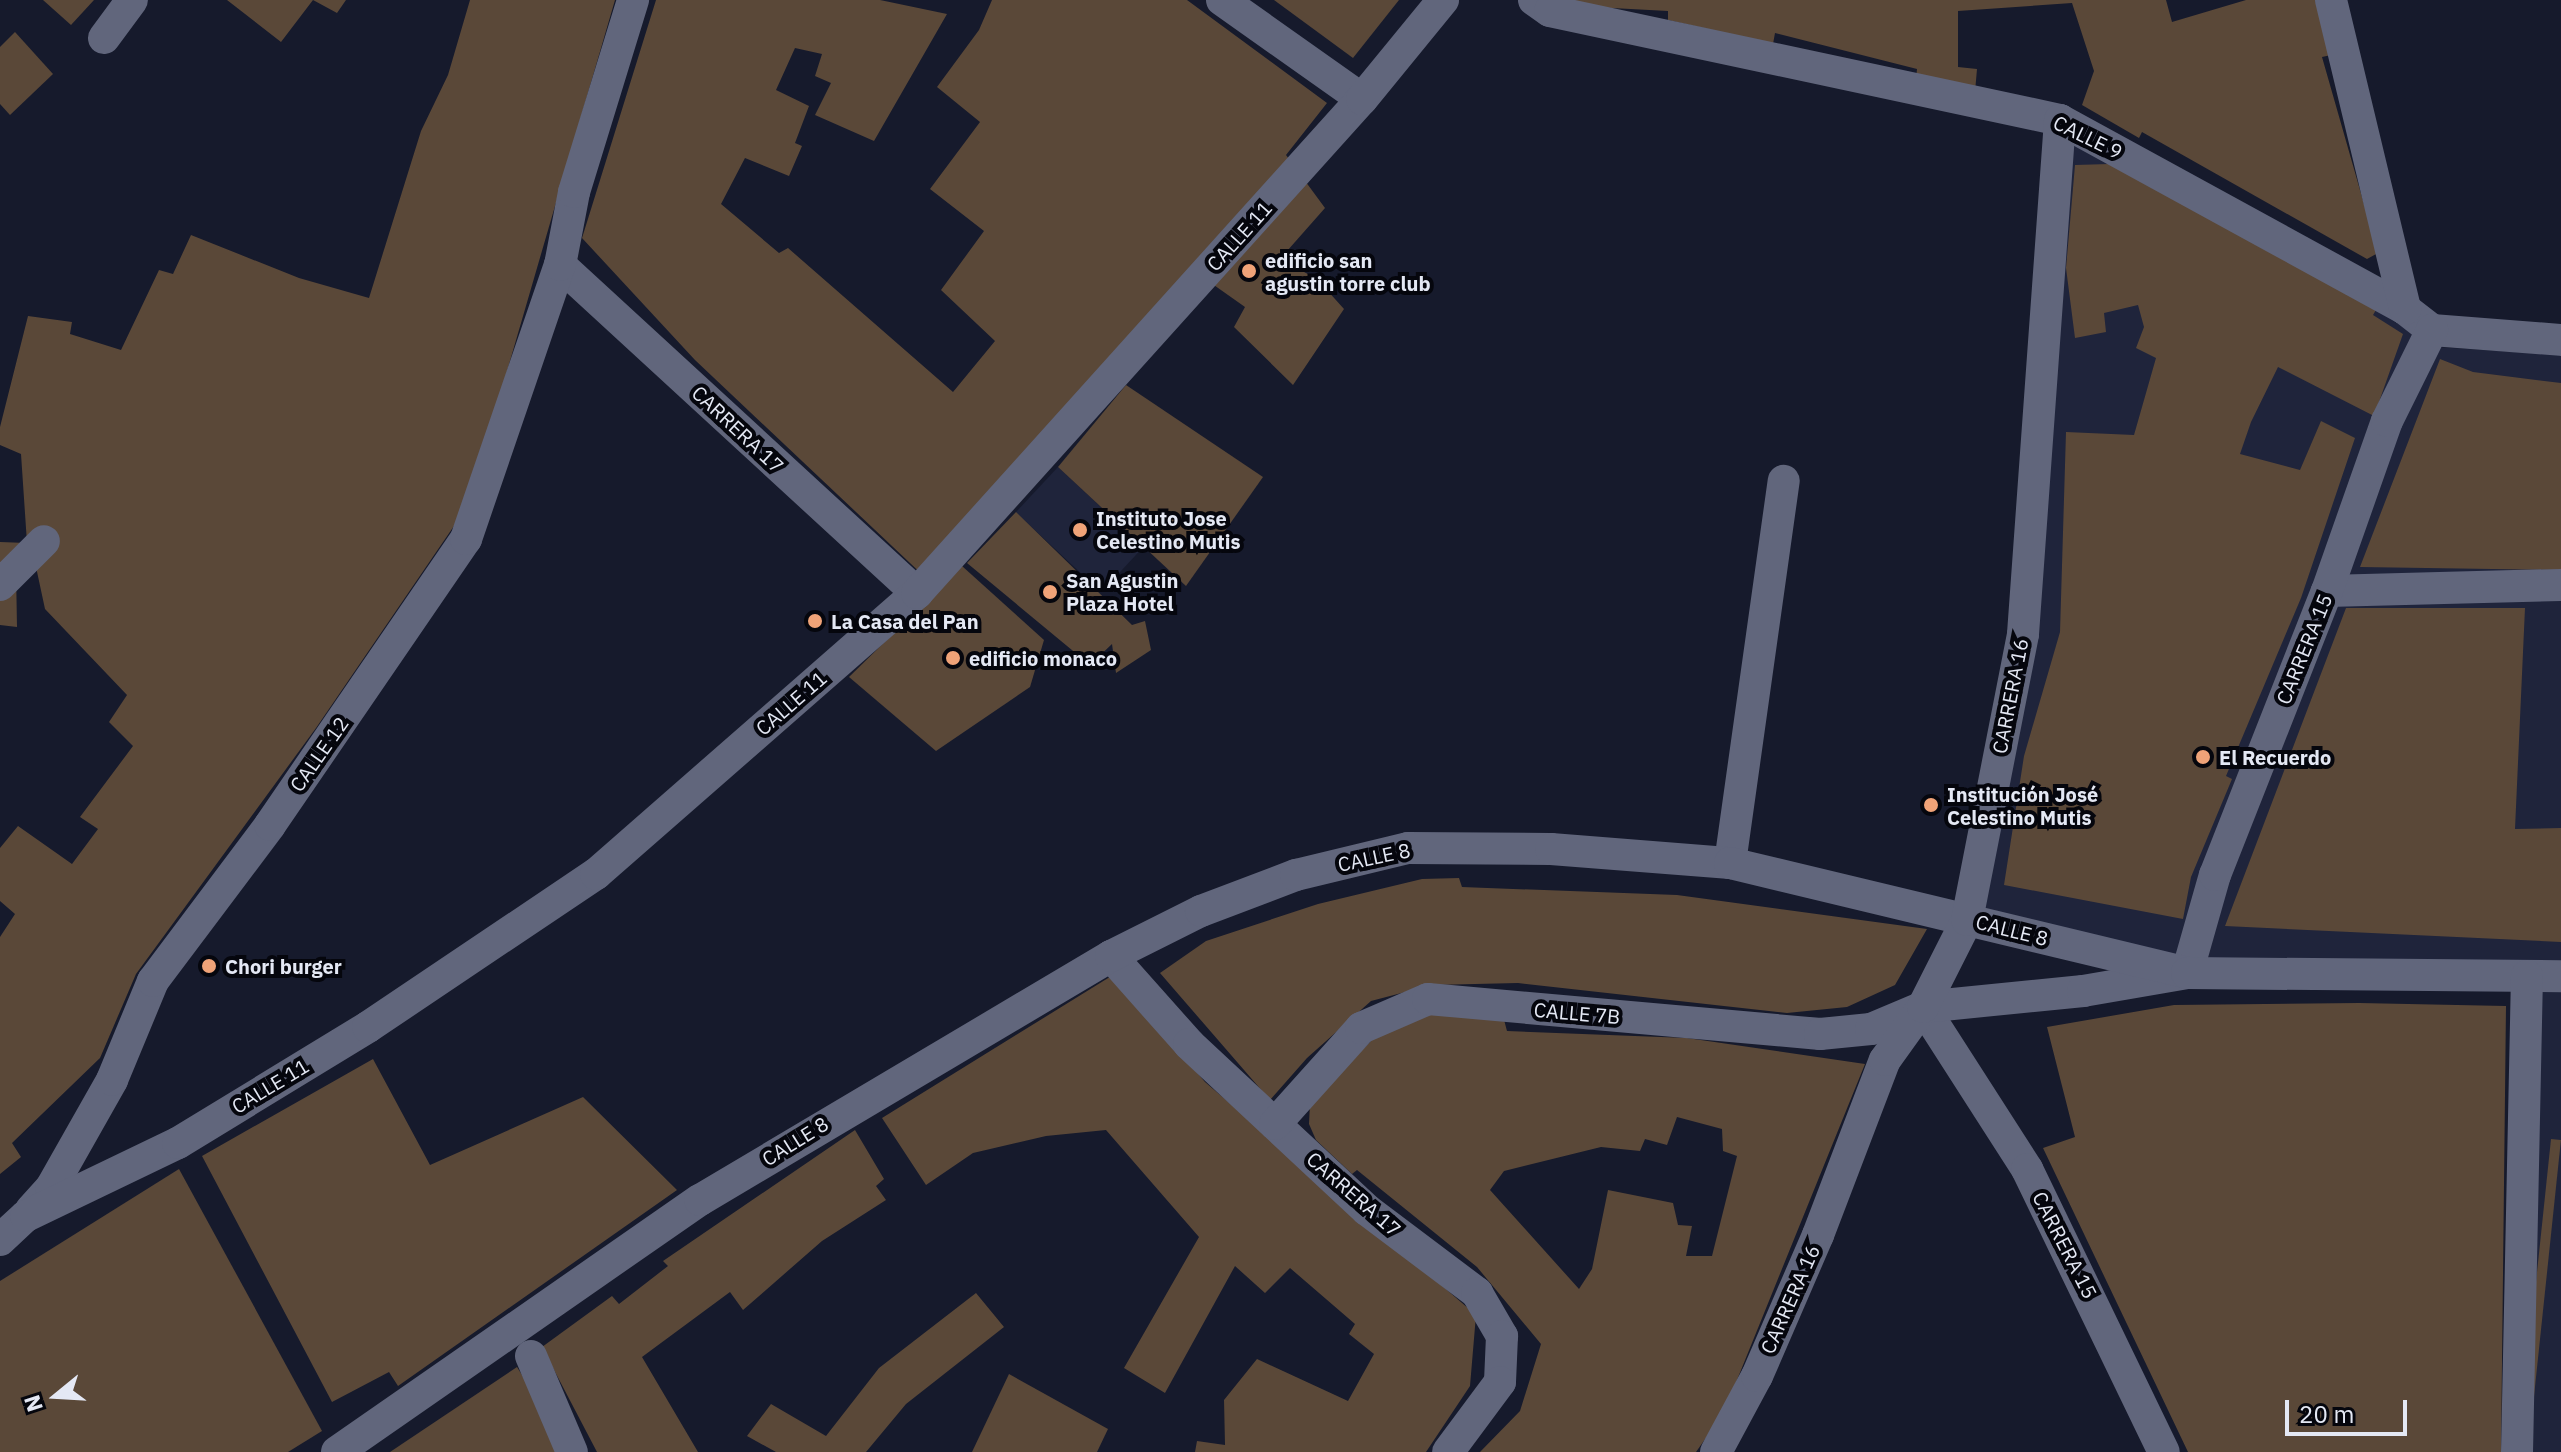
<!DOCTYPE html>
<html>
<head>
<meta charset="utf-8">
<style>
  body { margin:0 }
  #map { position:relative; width:2561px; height:1452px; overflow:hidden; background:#161a2c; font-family:"IBM Plex Sans",sans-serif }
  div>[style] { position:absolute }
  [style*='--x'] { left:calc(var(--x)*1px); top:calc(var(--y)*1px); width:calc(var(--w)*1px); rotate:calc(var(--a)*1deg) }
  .built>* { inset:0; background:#1f243b; transform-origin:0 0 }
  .building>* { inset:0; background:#5a4838; transform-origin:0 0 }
  .street>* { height:32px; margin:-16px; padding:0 16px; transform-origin:16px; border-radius:16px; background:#61667c }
  .dots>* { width:22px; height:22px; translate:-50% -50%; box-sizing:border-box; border:4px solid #05060d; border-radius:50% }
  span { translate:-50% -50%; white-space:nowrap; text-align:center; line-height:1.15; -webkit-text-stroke:8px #05060d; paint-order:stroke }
  .street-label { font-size:20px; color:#e4e8f4 }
  .poi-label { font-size:20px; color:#e4e8f4; font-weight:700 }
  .left { translate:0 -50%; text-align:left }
  .north { position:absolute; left:16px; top:1356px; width:80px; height:80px; -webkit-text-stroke:6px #05060d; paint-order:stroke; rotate:252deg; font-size:22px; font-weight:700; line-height:32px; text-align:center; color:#e4e8f4 }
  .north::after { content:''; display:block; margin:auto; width:28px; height:36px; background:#e4e8f4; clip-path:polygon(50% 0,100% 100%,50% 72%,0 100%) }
  .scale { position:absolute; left:2285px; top:1400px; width:122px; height:36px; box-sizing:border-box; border:4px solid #e4e8f4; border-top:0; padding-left:10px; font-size:24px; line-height:28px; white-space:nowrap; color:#e4e8f4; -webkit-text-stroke:6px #05060d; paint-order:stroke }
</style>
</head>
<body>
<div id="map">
  <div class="built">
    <i style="clip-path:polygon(2065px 121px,2402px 311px,2436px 347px,2561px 355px,2561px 1452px,2528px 1452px,2535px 986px,2198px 967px,1972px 929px,2028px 636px)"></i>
    <i style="left:1058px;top:467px;width:117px;height:62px;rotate:43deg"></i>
  </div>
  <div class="building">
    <i style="clip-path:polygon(43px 0,94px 0,71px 25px)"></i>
    <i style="clip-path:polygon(227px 0,346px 0,337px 13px,313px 0,281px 42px)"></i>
    <i style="clip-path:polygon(470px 0,615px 0,498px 402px,456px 523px,316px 728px,136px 974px,100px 1058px,12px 1143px,21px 1157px,0 1174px,0 937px,15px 914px,0 901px,0 848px,18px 826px,72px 864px,98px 829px,80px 817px,133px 746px,109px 722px,127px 695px,45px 609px,36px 567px,16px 569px,17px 627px,0 625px,0 542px,27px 543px,21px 454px,0 445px,0 427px,28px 316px,72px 322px,70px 334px,121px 350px,159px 270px,173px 274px,191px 235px,299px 278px,369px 298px,421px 131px,448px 75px)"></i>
    <i style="clip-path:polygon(656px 0,880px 0,947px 14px,874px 141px,815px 115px,831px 83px,815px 76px,822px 54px,795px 48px,776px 90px,809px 106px,795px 143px,802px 146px,789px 176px,745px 158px,721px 204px,779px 253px,788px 248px,953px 392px,995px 341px,941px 290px,984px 231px,930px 189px,980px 122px,937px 87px,979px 30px,992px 0,1187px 0,1327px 103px,1286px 155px,1325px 208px,1280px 259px,1317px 279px,1344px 309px,1293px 385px,1234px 327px,1245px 307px,1194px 271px,928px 580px,695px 360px,582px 238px)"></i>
    <i style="clip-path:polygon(1274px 0,1399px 0,1353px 58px)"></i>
    <i style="clip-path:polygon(1571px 0,2166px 0,2172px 22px,2246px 0,2315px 0,2331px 55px,2322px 57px,2378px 253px,2367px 259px,2142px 132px,2139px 138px,2082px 105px,2094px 71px,2072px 3px,1958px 11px,1958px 67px,1977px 69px,1975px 92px,1916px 79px,1917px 69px,1775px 33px,1773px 44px,1668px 20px,1668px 11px,1593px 7px)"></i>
    <i style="clip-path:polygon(15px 32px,53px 74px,10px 115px,0 104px,0 47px)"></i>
    <i style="clip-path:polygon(2109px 164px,2380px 303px,2373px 315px,2403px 334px,2374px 416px,2278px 367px,2251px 422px,2240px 454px,2300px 470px,2321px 421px,2355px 438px,2301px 598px,2226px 776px,2232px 779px,2191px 877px,2183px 919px,2004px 885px,2024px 756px,2060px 632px,2066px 432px,2134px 435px,2156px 358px,2136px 348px,2144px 327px,2138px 305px,2104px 313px,2106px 332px,2075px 338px,2066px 268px,2075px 165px)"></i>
    <i style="clip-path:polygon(2440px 359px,2473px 372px,2561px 383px,2561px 570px,2360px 567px)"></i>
    <i style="clip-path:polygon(1126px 385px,1263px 477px,1186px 586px,1058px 467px)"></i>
    <i style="clip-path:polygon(1016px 512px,1132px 625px,1145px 621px,1151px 650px,1116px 673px,1112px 644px,1090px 665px,967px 563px)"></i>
    <i style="clip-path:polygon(962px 566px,1044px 640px,1030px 687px,936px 751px,849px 677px)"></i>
    <i style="clip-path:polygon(2346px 608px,2525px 608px,2515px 829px,2561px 828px,2561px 942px,2225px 926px)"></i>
    <i style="clip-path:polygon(1459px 878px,1462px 887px,1677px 895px,1927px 929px,1895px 985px,1847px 1007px,1787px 1013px,1518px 983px,1432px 985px,1371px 1001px,1307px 1058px,1270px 1100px,1160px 973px,1206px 941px,1318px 904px,1422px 879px)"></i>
    <i style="clip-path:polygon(1113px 975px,1205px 1082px,1476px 1315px,1470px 1386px,1426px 1452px,1195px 1452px,1197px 1441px,1225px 1445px,1224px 1400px,1257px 1359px,1348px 1401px,1374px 1354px,1349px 1334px,1355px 1324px,1290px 1268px,1265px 1293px,1235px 1266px,1165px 1393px,1124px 1368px,1199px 1237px,1106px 1130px,1046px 1136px,973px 1153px,926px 1185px,882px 1118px)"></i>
    <i style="clip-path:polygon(2359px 1003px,2506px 1006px,2501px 1452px,2188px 1452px,2043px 1148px,2075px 1137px,2047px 1027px,2174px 1005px)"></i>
    <i style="clip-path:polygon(evenodd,1431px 1011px,1503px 1016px,1507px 1031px,1687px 1038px,1865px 1064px,1724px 1412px,1696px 1452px,1480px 1452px,1520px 1411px,1541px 1344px,1477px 1267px,1357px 1170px,1352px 1174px,1316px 1140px,1309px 1124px,1310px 1103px,1376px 1036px,1431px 1011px,1677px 1117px,1722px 1129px,1723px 1151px,1737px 1156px,1712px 1256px,1686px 1256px,1692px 1226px,1678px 1225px,1673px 1203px,1608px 1190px,1592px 1269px,1579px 1289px,1490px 1190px,1504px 1171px,1601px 1147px,1640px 1151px,1645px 1139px,1667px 1145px,1677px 1117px)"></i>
    <i style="clip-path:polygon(373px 1059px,430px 1165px,583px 1097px,677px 1190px,398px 1386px,389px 1372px,332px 1402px,202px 1156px)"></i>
    <i style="clip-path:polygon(855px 1130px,884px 1179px,876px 1186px,886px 1200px,822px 1241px,743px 1310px,730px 1292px,642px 1357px,698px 1452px,597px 1452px,542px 1347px,612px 1296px,619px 1304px,668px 1266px,663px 1261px)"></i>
    <i style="left:2551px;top:1139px;width:10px;height:313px;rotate:6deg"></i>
    <i style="clip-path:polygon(179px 1169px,322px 1431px,288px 1452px,0 1452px,0 1281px)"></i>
    <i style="clip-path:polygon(976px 1293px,1004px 1327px,906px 1404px,866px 1452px,776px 1452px,747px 1436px,771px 1404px,826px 1436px,879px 1368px)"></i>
    <i style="clip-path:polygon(517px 1367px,542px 1407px,560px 1452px,390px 1452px)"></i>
    <i style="clip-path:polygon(1009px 1374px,1108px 1429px,1097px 1452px,972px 1452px)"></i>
  </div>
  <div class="street">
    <i style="--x:1222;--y:0;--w:171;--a:35.3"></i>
    <i style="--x:1534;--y:0;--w:19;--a:35"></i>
    <i style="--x:1550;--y:11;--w:522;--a:12.06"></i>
    <i style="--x:2060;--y:120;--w:393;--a:28.7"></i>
    <i style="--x:2405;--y:309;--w:34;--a:38"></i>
    <i style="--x:2432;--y:330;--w:129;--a:4.4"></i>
    <i style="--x:2331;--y:0;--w:318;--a:76.5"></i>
    <i style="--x:104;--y:38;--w:47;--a:-53.6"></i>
    <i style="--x:560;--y:265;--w:485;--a:42.6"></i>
    <i style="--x:0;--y:585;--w:62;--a:-45"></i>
    <i style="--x:2327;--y:591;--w:234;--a:-1.5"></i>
    <i style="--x:1730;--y:863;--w:386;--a:-82"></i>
    <i style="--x:1111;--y:956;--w:118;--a:48.4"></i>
    <i style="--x:1189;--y:1044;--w:243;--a:43"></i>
    <i style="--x:1367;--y:1210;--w:138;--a:37"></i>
    <i style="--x:1477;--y:1293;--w:50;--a:59.8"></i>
    <i style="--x:1502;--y:1336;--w:46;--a:92.5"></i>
    <i style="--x:1500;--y:1382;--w:87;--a:126.6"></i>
    <i style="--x:1923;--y:1007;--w:193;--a:57.3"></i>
    <i style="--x:2027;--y:1169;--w:314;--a:64.2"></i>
    <i style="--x:1275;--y:1124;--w:129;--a:-48.1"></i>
    <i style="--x:1361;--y:1028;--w:73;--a:-23.4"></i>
    <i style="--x:1428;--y:999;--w:394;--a:5.1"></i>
    <i style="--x:1820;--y:1034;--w:51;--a:-5.6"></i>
    <i style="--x:1871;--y:1029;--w:56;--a:-22.9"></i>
    <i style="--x:1923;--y:1007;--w:161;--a:-5.7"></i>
    <i style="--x:2083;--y:991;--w:106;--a:-9.8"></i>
    <i style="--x:2187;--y:973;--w:102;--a:-74.1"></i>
    <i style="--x:2215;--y:875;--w:305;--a:-68.5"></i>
    <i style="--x:2327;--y:591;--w:180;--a:-70.6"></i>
    <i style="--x:2387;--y:421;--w:102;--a:-63.7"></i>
    <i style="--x:31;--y:1210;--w:30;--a:-48"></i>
    <i style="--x:51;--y:1188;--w:124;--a:-60.5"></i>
    <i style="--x:112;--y:1080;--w:107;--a:-67.5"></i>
    <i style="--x:153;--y:981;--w:195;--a:-53.1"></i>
    <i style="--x:270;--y:825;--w:347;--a:-55.6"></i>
    <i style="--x:466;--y:539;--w:290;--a:-71.1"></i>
    <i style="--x:560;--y:265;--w:74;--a:-79.1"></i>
    <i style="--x:574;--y:192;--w:201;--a:-72.9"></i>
    <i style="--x:0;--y:1240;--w:35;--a:-43"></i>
    <i style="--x:26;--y:1216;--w:169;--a:-25.7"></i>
    <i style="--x:178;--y:1143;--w:223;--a:-31.4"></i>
    <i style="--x:368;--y:1027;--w:275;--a:-33.9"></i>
    <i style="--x:596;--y:874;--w:427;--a:-41.2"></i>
    <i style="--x:917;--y:593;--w:665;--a:-47.99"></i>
    <i style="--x:1362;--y:99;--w:128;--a:-50.7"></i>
    <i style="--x:531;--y:1356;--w:104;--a:66.9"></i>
    <i style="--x:337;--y:1452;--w:442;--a:-34.8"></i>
    <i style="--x:700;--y:1200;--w:478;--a:-30.7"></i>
    <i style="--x:1111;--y:956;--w:101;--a:-26.6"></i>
    <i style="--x:1201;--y:911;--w:102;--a:-20.8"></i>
    <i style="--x:1296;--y:875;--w:115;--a:-13.6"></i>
    <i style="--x:1408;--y:848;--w:143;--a:0.4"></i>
    <i style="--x:1551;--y:849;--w:180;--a:4.5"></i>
    <i style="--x:1730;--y:863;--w:470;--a:13.5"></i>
    <i style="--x:2187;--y:973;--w:374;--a:0.5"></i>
    <i style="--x:1716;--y:1452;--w:86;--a:-61.7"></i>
    <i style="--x:1757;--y:1376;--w:154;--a:-66.6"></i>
    <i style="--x:1818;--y:1235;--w:187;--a:-69.1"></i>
    <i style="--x:1885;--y:1060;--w:65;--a:-54.4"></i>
    <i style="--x:1923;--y:1007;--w:97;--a:-63.2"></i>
    <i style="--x:1967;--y:920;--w:291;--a:-78.9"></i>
    <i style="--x:2023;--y:634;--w:515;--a:-85.88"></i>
    <i style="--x:2517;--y:1452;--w:476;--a:-88.8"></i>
  </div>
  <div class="dots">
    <i style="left:1249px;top:271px;background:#f0a378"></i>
    <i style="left:1080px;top:530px;background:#f0a378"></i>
    <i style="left:1050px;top:592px;background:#f0a378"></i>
    <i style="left:815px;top:621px;background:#f0a378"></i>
    <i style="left:953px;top:658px;background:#f0a378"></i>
    <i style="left:2203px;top:757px;background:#f0a378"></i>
    <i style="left:1931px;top:805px;background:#f0a378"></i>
    <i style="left:209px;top:966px;background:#f0a378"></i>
  </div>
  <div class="street-label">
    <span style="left:2088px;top:137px;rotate:26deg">CALLE 9</span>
    <span style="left:1239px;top:236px;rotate:-48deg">CALLE 11</span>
    <span style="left:738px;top:429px;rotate:43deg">CARRERA 17</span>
    <span style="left:2304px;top:649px;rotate:-68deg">CARRERA 15</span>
    <span style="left:2010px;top:696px;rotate:-79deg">CARRERA 16</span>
    <span style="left:791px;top:703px;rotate:-41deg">CALLE 11</span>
    <span style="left:319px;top:754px;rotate:-55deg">CALLE 12</span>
    <span style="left:1374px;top:857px;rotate:-12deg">CALLE 8</span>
    <span style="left:2012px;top:930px;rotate:14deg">CALLE 8</span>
    <span style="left:1577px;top:1013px;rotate:5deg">CALLE 7B</span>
    <span style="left:270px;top:1086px;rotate:-31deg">CALLE 11</span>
    <span style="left:795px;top:1141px;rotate:-32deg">CALLE 8</span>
    <span style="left:1354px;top:1194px;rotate:41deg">CARRERA 17</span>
    <span style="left:2065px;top:1245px;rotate:63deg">CARRERA 15</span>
    <span style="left:1790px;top:1299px;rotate:-66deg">CARRERA 16</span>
  </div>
  <div class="poi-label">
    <span class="left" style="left:1265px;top:272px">edificio san<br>agustin torre club</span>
    <span class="left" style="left:1096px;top:530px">Instituto Jose<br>Celestino Mutis</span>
    <span class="left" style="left:1066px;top:592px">San Agustin<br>Plaza Hotel</span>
    <span class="left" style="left:831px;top:621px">La Casa del Pan</span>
    <span class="left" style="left:969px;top:658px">edificio monaco</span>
    <span class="left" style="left:2219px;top:757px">El Recuerdo</span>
    <span class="left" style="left:1947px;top:806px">Institución José<br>Celestino Mutis</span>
    <span class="left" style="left:225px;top:966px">Chori burger</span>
  </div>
  <div class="north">N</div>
  <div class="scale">20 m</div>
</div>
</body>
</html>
